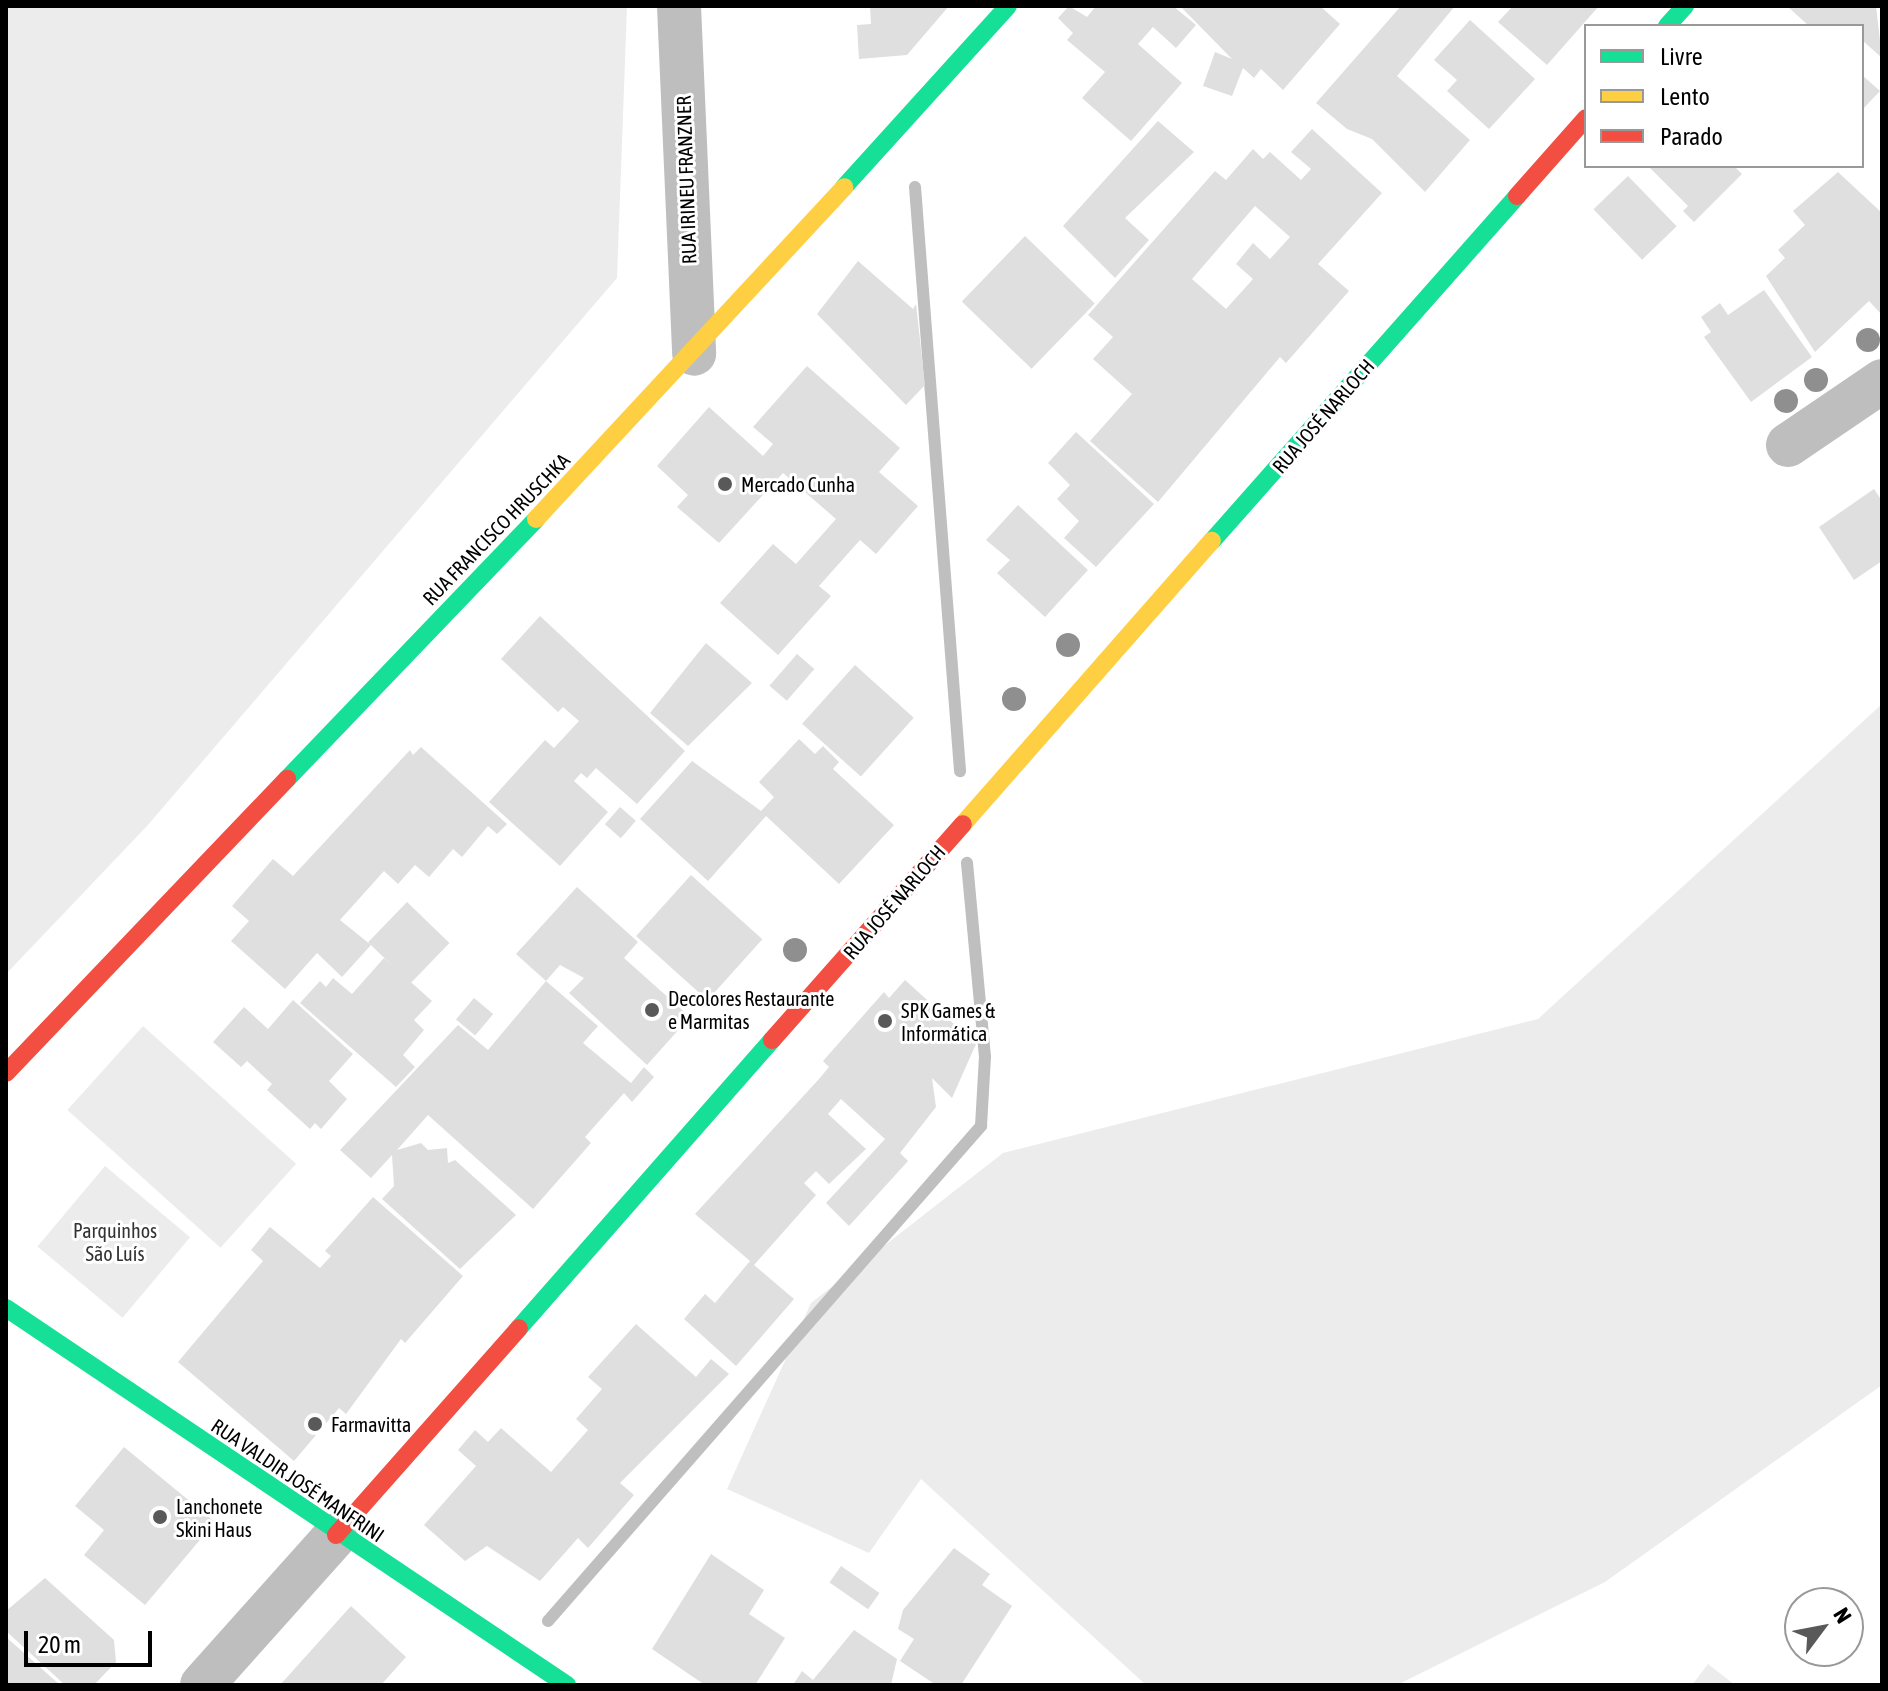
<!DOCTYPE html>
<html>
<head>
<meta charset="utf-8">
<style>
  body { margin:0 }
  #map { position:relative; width:1888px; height:1691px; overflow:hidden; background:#fff; font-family:"Asap Condensed",sans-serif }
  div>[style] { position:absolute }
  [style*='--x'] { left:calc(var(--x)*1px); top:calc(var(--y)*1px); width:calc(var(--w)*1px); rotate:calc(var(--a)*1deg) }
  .green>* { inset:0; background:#ececec; transform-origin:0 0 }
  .stream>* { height:12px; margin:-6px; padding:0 6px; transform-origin:6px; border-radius:6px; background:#bfbfbf }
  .building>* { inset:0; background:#dfdfdf; transform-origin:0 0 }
  .street>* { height:44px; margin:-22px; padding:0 22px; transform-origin:22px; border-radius:22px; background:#bebebe }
  .fast>* { height:18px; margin:-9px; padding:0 9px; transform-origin:9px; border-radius:9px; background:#16e098 }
  .slow>* { height:18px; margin:-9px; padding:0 9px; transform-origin:9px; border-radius:9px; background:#ffcf43 }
  .jam>* { height:18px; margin:-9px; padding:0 9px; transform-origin:9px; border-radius:9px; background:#f24e42 }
  .trees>* { width:24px; height:24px; margin:-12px; border-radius:50%; background:#8f8f8f }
  .dots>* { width:22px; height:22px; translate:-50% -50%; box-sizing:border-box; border:4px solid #fff; border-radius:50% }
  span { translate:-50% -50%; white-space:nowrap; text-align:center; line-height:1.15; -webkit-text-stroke:6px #fff; paint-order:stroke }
  .street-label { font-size:20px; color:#000 }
  .poi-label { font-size:20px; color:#000 }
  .left { translate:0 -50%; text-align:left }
  .park-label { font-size:20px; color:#333 }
  .frame { position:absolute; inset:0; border:8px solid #000; pointer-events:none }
  .legend { position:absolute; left:1584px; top:24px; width:280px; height:144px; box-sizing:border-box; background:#fff; border:2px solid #999; margin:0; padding:10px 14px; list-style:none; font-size:24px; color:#000 }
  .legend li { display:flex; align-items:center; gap:16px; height:40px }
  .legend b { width:40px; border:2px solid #999 }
  .north { position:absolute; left:1784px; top:1587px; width:80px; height:80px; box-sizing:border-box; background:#fff; border:2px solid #999; border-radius:50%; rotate:58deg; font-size:22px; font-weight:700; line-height:32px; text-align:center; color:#000 }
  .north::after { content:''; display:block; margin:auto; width:28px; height:36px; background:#595959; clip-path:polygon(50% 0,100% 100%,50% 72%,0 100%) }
  .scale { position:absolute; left:24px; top:1631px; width:128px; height:36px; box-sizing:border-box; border:4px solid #000; border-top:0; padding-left:10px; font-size:24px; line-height:28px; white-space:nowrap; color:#000; -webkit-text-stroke:6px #fff; paint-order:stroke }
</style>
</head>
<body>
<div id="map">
  <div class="green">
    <i style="clip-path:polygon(6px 6px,627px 7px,617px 278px,147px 826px,6px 974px)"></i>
    <i style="clip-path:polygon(1882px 704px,1882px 1385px,1605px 1582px,1397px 1685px,1146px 1685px,921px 1479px,869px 1553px,727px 1489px,811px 1303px,1003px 1153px,1538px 1019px)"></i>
    <i style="left:143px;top:1026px;width:206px;height:113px;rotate:42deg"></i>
    <i style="left:105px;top:1166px;width:111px;height:105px;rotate:40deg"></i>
    <i style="clip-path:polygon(1708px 1664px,1735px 1685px,1692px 1685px)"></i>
  </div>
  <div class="stream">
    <i style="--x:915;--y:187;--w:586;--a:85.59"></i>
    <i style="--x:548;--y:1621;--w:658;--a:-48.82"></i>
    <i style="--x:981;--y:1126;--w:69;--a:-86.7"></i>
    <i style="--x:985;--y:1057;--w:195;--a:-95.3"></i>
  </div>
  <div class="building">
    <i style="clip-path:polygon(870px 6px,949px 6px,907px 55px,859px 59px,857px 25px,871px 24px)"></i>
    <i style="clip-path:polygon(1069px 6px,1087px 17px,1096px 6px,1173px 6px,1196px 25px,1176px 48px,1153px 27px,1138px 44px,1182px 83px,1131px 141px,1082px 98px,1105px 72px,1067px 40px,1073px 33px,1058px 18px)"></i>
    <i style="clip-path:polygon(1180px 6px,1320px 6px,1340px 24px,1283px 90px,1261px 69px,1254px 78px,1243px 68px,1232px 96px,1203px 86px,1215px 52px,1232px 59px)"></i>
    <i style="clip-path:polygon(1401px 6px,1455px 6px,1397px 76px,1470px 140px,1425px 192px,1372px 139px,1347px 129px,1316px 103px)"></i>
    <i style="clip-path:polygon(1513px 6px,1599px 6px,1547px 65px,1498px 22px)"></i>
    <i style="clip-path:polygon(1787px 6px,1876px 6px,1882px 58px,1862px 40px,1862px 26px,1809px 26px)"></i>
    <i style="clip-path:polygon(1470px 20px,1535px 79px,1489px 129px,1447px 91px,1457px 80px,1434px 60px)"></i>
    <i style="clip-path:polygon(1862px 75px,1880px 91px,1862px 110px)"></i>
    <i style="clip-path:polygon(1158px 121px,1194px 152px,1125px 218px,1149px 240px,1115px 278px,1063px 226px)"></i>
    <i style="clip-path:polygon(evenodd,1312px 129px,1382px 193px,1318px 264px,1349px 291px,1286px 363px,1280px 357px,1158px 502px,1090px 441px,1132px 394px,1093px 359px,1113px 337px,1088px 315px,1215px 171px,1226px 180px,1253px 149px,1263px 159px,1270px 152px,1301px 180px,1311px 169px,1291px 152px,1312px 129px,1255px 206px,1290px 237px,1270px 259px,1253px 243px,1236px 264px,1253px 279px,1226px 309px,1192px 279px,1255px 206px)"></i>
    <i style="clip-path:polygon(1648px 166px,1734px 166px,1742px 174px,1694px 222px,1683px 211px,1688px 206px)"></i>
    <i style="clip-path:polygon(1838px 172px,1882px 213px,1882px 315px,1869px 301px,1815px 352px,1766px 276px,1785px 258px,1778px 250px,1805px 225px,1793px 211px)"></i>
    <i style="left:1628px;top:176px;width:70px;height:48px;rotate:46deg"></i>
    <i style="left:1025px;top:236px;width:97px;height:91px;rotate:44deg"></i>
    <i style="clip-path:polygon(858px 261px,913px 309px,916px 304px,925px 385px,906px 405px,817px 314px)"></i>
    <i style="clip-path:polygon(1764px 290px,1812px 357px,1751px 402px,1704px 337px,1711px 332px,1701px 317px,1720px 303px,1728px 315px)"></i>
    <i style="clip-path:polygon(807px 366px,900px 448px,879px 472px,918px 506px,876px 554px,860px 540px,819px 586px,831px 596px,778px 655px,720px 603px,773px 544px,796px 564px,836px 519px,783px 473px,719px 543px,677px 507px,688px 495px,657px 466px,709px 407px,763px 456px,773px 444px,753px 427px)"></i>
    <i style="clip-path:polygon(1076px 432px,1154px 504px,1096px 567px,1064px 538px,1079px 521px,1057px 499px,1070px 485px,1048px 463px)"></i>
    <i style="clip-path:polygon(1874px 489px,1882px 501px,1882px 561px,1854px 580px,1819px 527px)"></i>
    <i style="clip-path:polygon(1018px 505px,1088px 570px,1045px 617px,997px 573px,1010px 560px,986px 540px)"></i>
    <i style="clip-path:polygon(540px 616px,685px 751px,637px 804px,596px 768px,587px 778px,581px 773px,574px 781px,608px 812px,560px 866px,489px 802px,545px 740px,554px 748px,579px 721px,563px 707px,558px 712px,501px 659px)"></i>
    <i style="clip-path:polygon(706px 643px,752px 683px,688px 746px,650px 713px)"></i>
    <i style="left:797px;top:654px;width:23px;height:42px;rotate:41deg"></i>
    <i style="left:855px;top:665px;width:79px;height:79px;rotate:42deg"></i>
    <i style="clip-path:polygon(799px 739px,815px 754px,823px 746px,839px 762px,833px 769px,894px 825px,839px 884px,766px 816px,708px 881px,640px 819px,692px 761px,761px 811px,774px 797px,759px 782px)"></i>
    <i style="clip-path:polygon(421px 747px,507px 824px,497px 834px,488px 826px,462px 857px,453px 849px,429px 877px,415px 865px,398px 884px,384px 871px,340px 920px,371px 945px,342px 977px,317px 953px,285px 989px,231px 941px,249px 921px,232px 906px,273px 859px,293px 876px,410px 750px,413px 755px)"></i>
    <i style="left:620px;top:807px;width:21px;height:23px;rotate:41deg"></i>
    <i style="left:691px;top:875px;width:96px;height:82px;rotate:42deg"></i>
    <i style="clip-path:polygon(577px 887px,638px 942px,624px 958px,690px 1017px,647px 1065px,569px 993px,584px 978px,560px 965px,546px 981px,516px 954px)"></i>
    <i style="left:407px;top:902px;width:59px;height:56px;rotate:44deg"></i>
    <i style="clip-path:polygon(384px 958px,432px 1001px,414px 1020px,424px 1030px,403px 1055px,415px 1067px,396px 1087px,300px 1003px,320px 981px,326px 987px,333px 978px,352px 994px)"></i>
    <i style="clip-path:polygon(905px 980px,976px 1044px,952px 1098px,932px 1078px,936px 1107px,900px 1153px,908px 1161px,849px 1226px,826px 1203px,885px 1139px,841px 1099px,828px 1114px,866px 1149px,829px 1184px,816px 1171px,804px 1183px,816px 1195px,754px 1265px,794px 1299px,736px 1366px,684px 1319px,705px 1294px,715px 1303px,750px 1261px,695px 1214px,819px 1079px,829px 1067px,823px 1061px,884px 992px,889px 998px)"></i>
    <i style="clip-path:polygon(546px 981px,598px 1026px,583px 1043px,631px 1083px,644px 1067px,654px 1077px,632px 1102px,624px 1093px,585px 1137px,591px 1143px,533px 1209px,428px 1115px,397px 1150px,421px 1143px,428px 1150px,447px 1148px,448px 1163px,455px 1160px,516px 1215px,460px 1269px,382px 1199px,394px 1186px,392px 1155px,371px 1178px,340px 1150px,458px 1025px,488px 1050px)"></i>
    <i style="left:474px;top:998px;width:25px;height:28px;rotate:40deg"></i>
    <i style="clip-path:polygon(293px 1000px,353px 1054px,329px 1081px,347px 1099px,321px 1129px,315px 1123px,310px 1129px,267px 1090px,272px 1084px,247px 1061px,241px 1067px,213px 1042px,244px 1007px,268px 1029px)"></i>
    <i style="clip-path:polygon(373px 1197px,463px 1276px,405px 1343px,401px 1339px,346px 1414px,339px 1408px,294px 1461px,178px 1362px,263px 1261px,251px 1250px,270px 1227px,320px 1268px,331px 1256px,325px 1251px)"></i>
    <i style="clip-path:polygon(636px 1324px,696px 1377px,711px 1359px,729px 1374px,620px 1483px,634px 1495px,588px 1548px,578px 1538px,540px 1581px,487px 1546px,465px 1561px,424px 1525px,476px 1466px,458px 1450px,475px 1430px,488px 1442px,501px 1428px,551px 1472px,588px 1430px,576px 1419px,602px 1389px,588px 1377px)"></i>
    <i style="clip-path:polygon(124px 1447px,215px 1522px,145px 1605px,84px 1555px,104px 1530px,75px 1506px)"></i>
    <i style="clip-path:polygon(954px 1548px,990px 1574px,982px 1585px,1012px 1606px,961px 1685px,936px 1685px,900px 1661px,914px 1639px,898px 1629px,903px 1610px)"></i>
    <i style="clip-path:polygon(711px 1554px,764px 1590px,749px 1614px,785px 1638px,755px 1685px,705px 1685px,652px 1649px)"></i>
    <i style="left:841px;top:1566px;width:47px;height:20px;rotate:35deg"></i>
    <i style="clip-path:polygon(45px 1578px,114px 1640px,116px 1662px,94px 1685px,65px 1685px,6px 1631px,6px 1611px)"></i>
    <i style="clip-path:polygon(351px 1606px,406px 1657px,381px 1685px,280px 1685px)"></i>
    <i style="clip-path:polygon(854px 1630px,897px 1659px,891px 1685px,793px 1685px,802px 1671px,813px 1680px)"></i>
    <i style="clip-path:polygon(6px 1637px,60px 1685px,6px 1685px)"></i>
  </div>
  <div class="street">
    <i style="--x:679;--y:6;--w:348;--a:87.5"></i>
    <i style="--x:1788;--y:445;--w:114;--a:-34.2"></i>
    <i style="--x:202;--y:1685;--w:201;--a:-48.2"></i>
  </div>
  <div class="fast">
    <i style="--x:1667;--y:26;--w:27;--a:-48"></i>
    <i style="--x:844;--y:187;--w:244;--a:-47.8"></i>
    <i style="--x:1212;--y:541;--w:460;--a:-48.5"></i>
    <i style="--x:287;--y:779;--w:360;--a:-46.2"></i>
    <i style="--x:6;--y:1308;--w:676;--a:33.9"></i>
    <i style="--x:519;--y:1328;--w:383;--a:-48.7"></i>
  </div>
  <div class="slow">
    <i style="--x:536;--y:519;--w:453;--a:-47.1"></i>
    <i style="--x:963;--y:824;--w:377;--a:-48.7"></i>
  </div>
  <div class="jam">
    <i style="--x:1517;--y:196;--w:104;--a:-48.5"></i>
    <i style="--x:772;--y:1040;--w:288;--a:-48.5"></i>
    <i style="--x:6;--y:1073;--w:407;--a:-46.3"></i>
    <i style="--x:336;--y:1535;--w:276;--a:-48.5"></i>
  </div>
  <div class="trees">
    <i style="left:1868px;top:340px"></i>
    <i style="left:1816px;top:380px"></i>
    <i style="left:1786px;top:401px"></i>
    <i style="left:1068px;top:645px"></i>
    <i style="left:1014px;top:699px"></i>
    <i style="left:795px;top:950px"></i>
  </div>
  <div class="dots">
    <i style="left:725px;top:484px;background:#595959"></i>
    <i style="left:652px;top:1010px;background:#595959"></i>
    <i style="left:885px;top:1021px;background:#595959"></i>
    <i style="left:315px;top:1424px;background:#595959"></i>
    <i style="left:160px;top:1517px;background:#595959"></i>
  </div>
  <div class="street-label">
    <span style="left:686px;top:180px;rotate:-92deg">RUA IRINEU FRANZNER</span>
    <span style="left:1323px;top:416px;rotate:-49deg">RUA JOSÉ NARLOCH</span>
    <span style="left:496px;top:529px;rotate:-46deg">RUA FRANCISCO HRUSCHKA</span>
    <span style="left:894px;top:902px;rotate:-49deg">RUA JOSÉ NARLOCH</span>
    <span style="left:298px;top:1480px;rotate:34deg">RUA VALDIR JOSÉ MANFRINI</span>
  </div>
  <div class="poi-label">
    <span class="left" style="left:741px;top:484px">Mercado Cunha</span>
    <span class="left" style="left:668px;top:1010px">Decolores Restaurante<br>e Marmitas</span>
    <span class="left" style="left:901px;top:1022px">SPK Games &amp;<br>Informática</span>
    <span class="left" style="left:331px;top:1424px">Farmavitta</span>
    <span class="left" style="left:176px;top:1518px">Lanchonete<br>Skini Haus</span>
  </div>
  <div class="park-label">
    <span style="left:115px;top:1242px">Parquinhos<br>São Luís</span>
  </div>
  <div class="frame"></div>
  <ul class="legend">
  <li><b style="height:10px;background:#16e098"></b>Livre</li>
  <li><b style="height:10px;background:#ffcf43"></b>Lento</li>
  <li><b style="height:10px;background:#f24e42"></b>Parado</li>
  </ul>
  <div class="north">N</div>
  <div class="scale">20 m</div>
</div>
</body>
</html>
